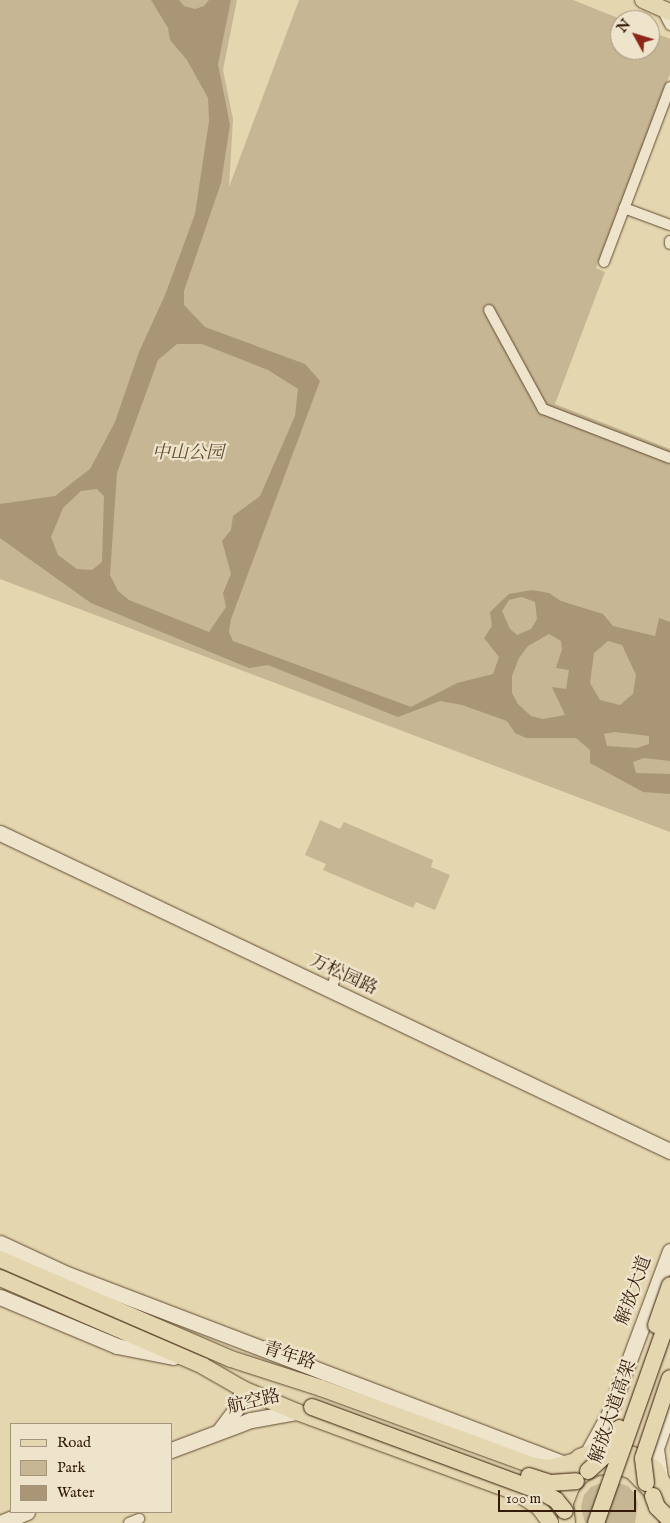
<!DOCTYPE html>
<html>
<head>
<meta charset="utf-8">
<style>
  body { margin:0 }
  #map { position:relative; width:670px; height:1523px; overflow:hidden; background:#e4d6af; font-family:"IM FELL English","Noto Serif SC",serif }
  div>[style] { position:absolute }
  [style*='--x'] { left:calc(var(--x)*1px); top:calc(var(--y)*1px); width:calc(var(--w)*1px); rotate:calc(var(--a)*1deg) }
  .green>* { inset:0; background:#c6b693 }
  .water>* { inset:0; background:#a99677 }
  .roads { filter:drop-shadow(0 0 1px #624a33) drop-shadow(0 0 1px #624a33) }
  .street>* { height:10px; margin:-5px; padding:0 5px; transform-origin:5px; border-radius:5px; background:#ede4cb }
  .secondary>* { height:15px; margin:-7.5px; padding:0 7.5px; transform-origin:7.5px; border-radius:7.5px; background:#ede4cb }
  .primary>* { height:16px; margin:-8px; padding:0 8px; transform-origin:8px; border-radius:8px; background:#e4d6af }
  .bridges { filter:drop-shadow(0 0 1px #361b0a) drop-shadow(0 0 1px #361b0a) }
  .primary-bridge>* { height:16px; margin:-8px; padding:0 8px; transform-origin:8px; border-radius:8px; background:#e4d6af }
  span { translate:-50% -50%; white-space:nowrap; text-align:center; line-height:1.15; -webkit-text-stroke:4.5px #ede4cb; paint-order:stroke }
  .park-label { font-size:18px; color:#614a33; font-style:italic }
  .street-label { font-size:18px; color:#361b0a }
  .legend { position:absolute; left:10px; top:1423px; width:162px; height:90px; box-sizing:border-box; background:#ede4cb; border:1px solid #a4947e; margin:0; padding:6px 9px; list-style:none; font-size:15px; color:#361b0a }
  .legend li { display:flex; align-items:center; gap:10px; height:25px }
  .legend b { width:25px; border:1px solid #a4947e }
  .north { position:absolute; left:610px; top:10px; width:50px; height:50px; box-sizing:border-box; background:#ede4cb; border:1px solid #a4947e; border-radius:50%; rotate:309deg; font-size:14px; font-weight:700; line-height:20px; text-align:center; color:#361b0a }
  .north::after { content:''; display:block; margin:auto; width:18px; height:22px; background:#8f2418; clip-path:polygon(50% 0,100% 100%,50% 72%,0 100%) }
  .scale { position:absolute; left:498px; top:1490px; width:138px; height:22px; box-sizing:border-box; border:2px solid #361b0a; border-top:0; padding-left:6px; font-size:15px; line-height:18px; white-space:nowrap; color:#361b0a; -webkit-text-stroke:4px #ede4cb; paint-order:stroke }
</style>
</head>
<body>
<div id="map">
  <div class="green">
    <i style="clip-path:polygon(0 0,237px 0,223px 70px,233px 119px,229px 187px,299px 0,573px 0,623px 20px,620px 20px,620px 50px,650px 50px,650px 31px,670px 39px,670px 74px,596px 268px,605px 272px,555px 404px,670px 449px,670px 832px,0 579px)"></i>
    <i style="clip-path:polygon(320px 820px,340px 829px,344px 822px,433px 860px,431px 867px,450px 875px,435px 910px,416px 902px,413px 908px,323px 870px,326px 864px,305px 855px)"></i>
    <i style="clip-path:polygon(609px 1480px,628px 1486px,634px 1493px,638px 1503px,635px 1523px,585px 1523px,581px 1507px,584px 1495px,591px 1487px)"></i>
  </div>
  <div class="water">
    <i style="clip-path:polygon(evenodd,151px 0,179px 0,184px 6px,195px 9px,204px 6px,209px 0,231px 0,218px 64px,230px 125px,221px 183px,184px 291px,184px 305px,205px 327px,305px 364px,320px 381px,231px 619px,229px 632px,233px 641px,411px 707px,457px 683px,493px 674px,499px 657px,484px 638px,492px 626px,490px 612px,509px 594px,532px 590px,549px 593px,561px 601px,603px 614px,613px 626px,655px 636px,659px 618px,670px 622px,670px 761px,644px 758px,633px 762px,636px 773px,670px 774px,670px 794px,643px 792px,590px 763px,590px 750px,576px 738px,526px 738px,515px 733px,507px 721px,462px 705px,440px 701px,398px 717px,268px 665px,249px 668px,91px 603px,0 538px,0 504px,55px 496px,90px 469px,115px 422px,139px 352px,165px 295px,195px 214px,209px 121px,208px 98px,187px 60px,170px 40px,168px 28px,151px 0,177px 344px,202px 344px,268px 370px,298px 389px,295px 416px,260px 496px,233px 516px,231px 530px,222px 541px,231px 574px,223px 593px,226px 607px,209px 632px,129px 600px,118px 591px,110px 575px,117px 473px,158px 360px,177px 344px,151px 0,97px 489px,104px 496px,102px 562px,92px 570px,77px 569px,58px 555px,51px 537px,63px 508px,81px 491px,97px 489px,151px 0,522px 597px,535px 602px,537px 619px,531px 629px,517px 635px,510px 629px,502px 611px,509px 600px,522px 597px,151px 0,549px 634px,561px 641px,562px 649px,556px 668px,569px 670px,566px 689px,552px 687px,565px 715px,543px 719px,531px 716px,518px 704px,512px 693px,512px 676px,519px 658px,528px 646px,549px 634px,151px 0,608px 641px,622px 645px,636px 675px,633px 694px,620px 705px,600px 700px,590px 683px,594px 653px,608px 641px,151px 0,614px 732px,649px 736px,649px 744px,637px 748px,607px 746px,604px 734px,614px 732px)"></i>
  </div>
  <div class="roads">
    <div class="street">
      <i style="--x:662;--y:9;--w:18;--a:63"></i>
      <i style="--x:624;--y:208;--w:49;--a:20.3"></i>
      <i style="--x:670;--y:241;--w:3;--a:90"></i>
      <i style="--x:604;--y:262;--w:187;--a:-69.3"></i>
      <i style="--x:489;--y:310;--w:113;--a:61.4"></i>
      <i style="--x:543;--y:409;--w:136;--a:21.1"></i>
      <i style="--x:330;--y:991;--w:16;--a:-68"></i>
      <i style="--x:129;--y:1523;--w:11;--a:-22"></i>
    </div>
    <div class="secondary">
      <i style="--x:0;--y:833;--w:742;--a:25.39"></i>
      <i style="--x:0;--y:1243;--w:74;--a:24.8"></i>
      <i style="--x:67;--y:1274;--w:533;--a:20.88"></i>
      <i style="--x:0;--y:1297;--w:127;--a:22.7"></i>
      <i style="--x:117;--y:1346;--w:57;--a:11.1"></i>
      <i style="--x:220;--y:1430;--w:26;--a:-53"></i>
      <i style="--x:236;--y:1409;--w:21;--a:-71"></i>
      <i style="--x:171;--y:1450;--w:85;--a:-20.6"></i>
      <i style="--x:251;--y:1420;--w:47;--a:-9.9"></i>
      <i style="--x:587;--y:1454;--w:46;--a:-61.2"></i>
      <i style="--x:609;--y:1414;--w:174;--a:-69.5"></i>
      <i style="--x:660;--y:1477;--w:29;--a:-98"></i>
      <i style="--x:656;--y:1448;--w:42;--a:-70.7"></i>
      <i style="--x:0;--y:1523;--w:29;--a:-22"></i>
    </div>
    <div class="primary">
      <i style="--x:643;--y:0;--w:30;--a:24"></i>
      <i style="--x:0;--y:1259;--w:252;--a:23.4"></i>
      <i style="--x:231;--y:1359;--w:95;--a:17.9"></i>
      <i style="--x:321;--y:1388;--w:227;--a:20.1"></i>
      <i style="--x:534;--y:1466;--w:16;--a:7"></i>
      <i style="--x:550;--y:1468;--w:23;--a:-15"></i>
      <i style="--x:0;--y:1278;--w:221;--a:23.4"></i>
      <i style="--x:203;--y:1366;--w:46;--a:29.9"></i>
      <i style="--x:243;--y:1389;--w:59;--a:23.1"></i>
      <i style="--x:297;--y:1412;--w:233;--a:20.1"></i>
      <i style="--x:516;--y:1492;--w:27;--a:33"></i>
      <i style="--x:539;--y:1507;--w:19;--a:54"></i>
      <i style="--x:564;--y:1470;--w:21;--a:-39"></i>
      <i style="--x:580;--y:1457;--w:19;--a:-21"></i>
      <i style="--x:598;--y:1450;--w:14;--a:-4"></i>
      <i style="--x:612;--y:1449;--w:26;--a:16"></i>
      <i style="--x:637;--y:1456;--w:22;--a:36"></i>
      <i style="--x:655;--y:1469;--w:18;--a:61"></i>
      <i style="--x:664;--y:1485;--w:22;--a:74"></i>
      <i style="--x:670;--y:1506;--w:17;--a:97"></i>
      <i style="--x:567;--y:1523;--w:20;--a:-96"></i>
      <i style="--x:565;--y:1503;--w:17;--a:-69"></i>
      <i style="--x:571;--y:1487;--w:16;--a:-50"></i>
      <i style="--x:581;--y:1475;--w:17;--a:-28"></i>
      <i style="--x:596;--y:1467;--w:18;--a:-6"></i>
      <i style="--x:614;--y:1465;--w:19;--a:18"></i>
      <i style="--x:632;--y:1471;--w:28;--a:46"></i>
    </div>
  </div>
  <div class="bridges">
    <div class="primary-bridge">
      <i style="--x:656;--y:1325;--w:42;--a:-70.7"></i>
      <i style="--x:312;--y:1407;--w:245;--a:20.3"></i>
      <i style="--x:542;--y:1492;--w:16;--a:30"></i>
      <i style="--x:556;--y:1500;--w:14;--a:51"></i>
      <i style="--x:588;--y:1471;--w:28;--a:-42"></i>
      <i style="--x:609;--y:1452;--w:26;--a:-67"></i>
      <i style="--x:529;--y:1476;--w:22;--a:18"></i>
      <i style="--x:550;--y:1483;--w:26;--a:-4"></i>
      <i style="--x:646;--y:1483;--w:25;--a:-97"></i>
      <i style="--x:643;--y:1458;--w:84;--a:-71.4"></i>
      <i style="--x:653;--y:1496;--w:12;--a:70"></i>
      <i style="--x:657;--y:1507;--w:18;--a:45"></i>
      <i style="--x:596;--y:1523;--w:222;--a:-70.5"></i>
    </div>
  </div>
  <div class="park-label">
    <span style="left:188px;top:454px">中山公园</span>
  </div>
  <div class="street-label">
    <span style="left:343px;top:976px;rotate:25deg">万松园路</span>
    <span style="left:635px;top:1291px;rotate:-70deg">解放大道</span>
    <span style="left:289px;top:1357px;rotate:18deg">青年路</span>
    <span style="left:254px;top:1403px;rotate:-13deg">航空路</span>
    <span style="left:614px;top:1412px;rotate:-71deg">解放大道高架</span>
  </div>
  <ul class="legend">
  <li><b style="height:6px;background:#e4d6af"></b>Road</li>
  <li><b style="height:14px;background:#c6b693"></b>Park</li>
  <li><b style="height:14px;background:#a99677"></b>Water</li>
  </ul>
  <div class="north">N</div>
  <div class="scale">100 m</div>
</div>
</body>
</html>
